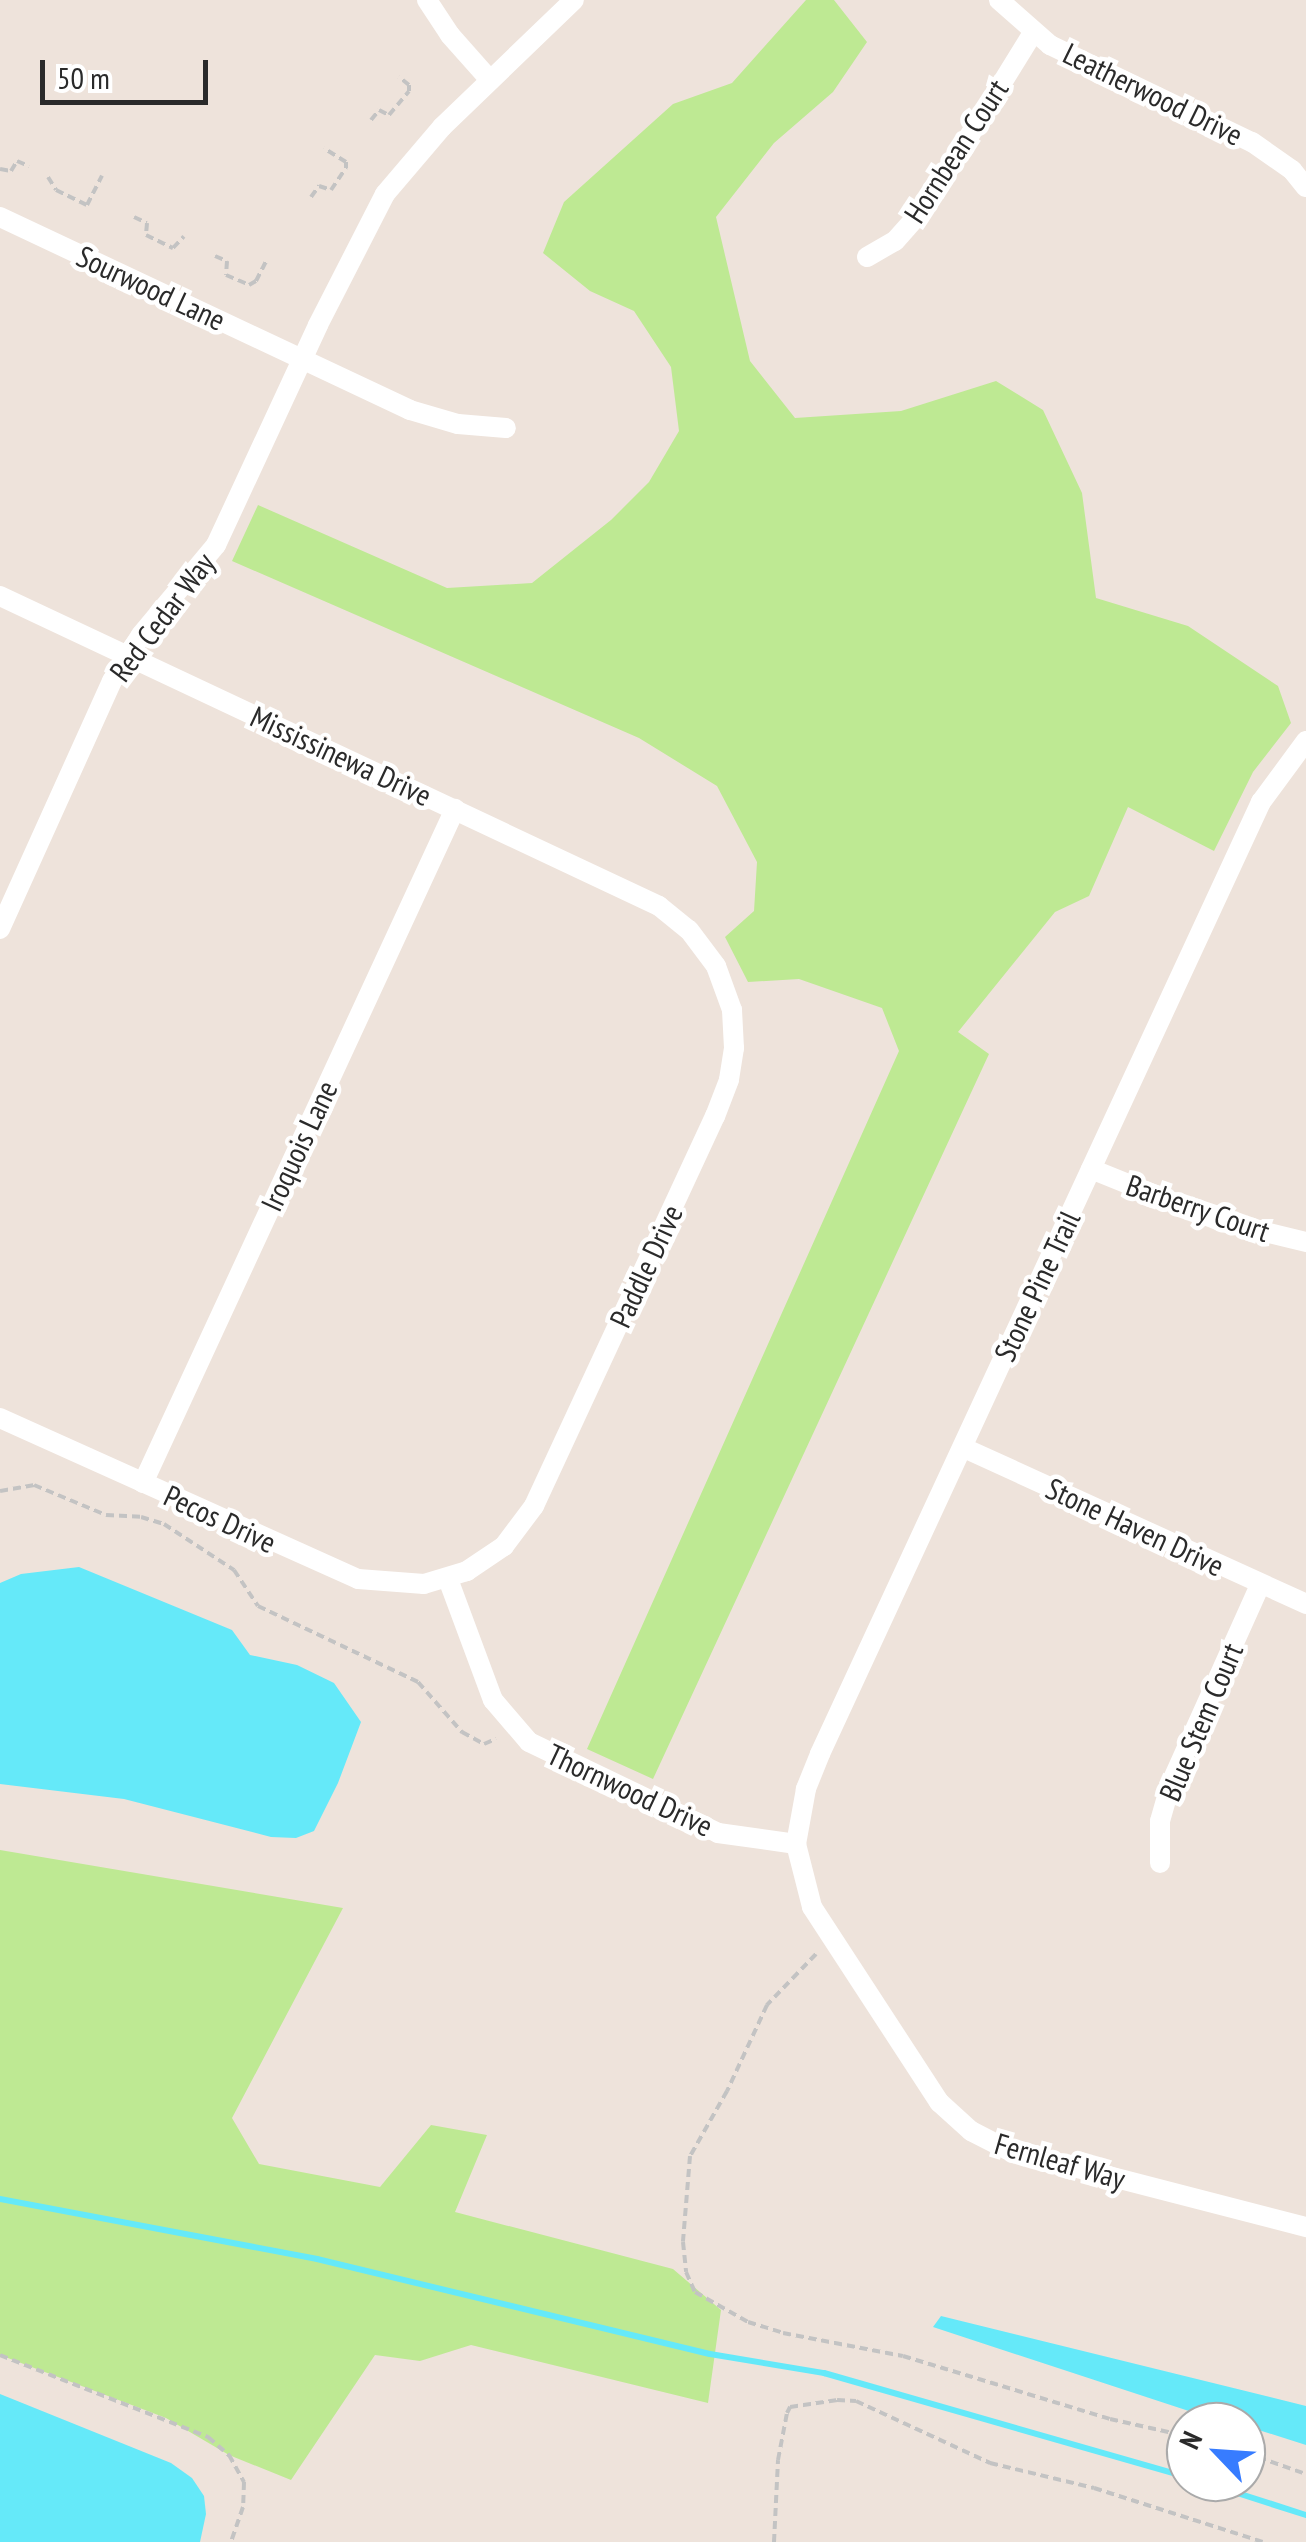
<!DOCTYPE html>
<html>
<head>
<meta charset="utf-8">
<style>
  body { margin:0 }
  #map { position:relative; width:1306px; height:2542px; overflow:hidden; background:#eee3db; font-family:"PT Sans Narrow",sans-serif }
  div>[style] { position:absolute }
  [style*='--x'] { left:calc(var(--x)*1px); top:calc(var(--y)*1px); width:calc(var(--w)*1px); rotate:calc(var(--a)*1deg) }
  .green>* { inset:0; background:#bee993 }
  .water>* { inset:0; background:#65e9f9 }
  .stream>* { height:6px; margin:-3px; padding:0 3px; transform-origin:3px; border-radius:3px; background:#65e9f9 }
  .path>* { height:4px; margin-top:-2px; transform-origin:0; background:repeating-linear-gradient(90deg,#c3c3c3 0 8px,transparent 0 13px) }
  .street>* { height:20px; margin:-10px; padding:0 10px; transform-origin:10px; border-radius:10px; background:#fff }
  span { translate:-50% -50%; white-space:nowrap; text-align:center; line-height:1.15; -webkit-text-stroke:9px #fff; paint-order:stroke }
  .street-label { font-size:30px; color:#2a2a2a }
  .north { position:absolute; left:1166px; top:2402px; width:100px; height:100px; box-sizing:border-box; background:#fff; border:2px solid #aaa; border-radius:50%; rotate:295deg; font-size:28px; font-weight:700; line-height:40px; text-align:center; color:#2a2a2a }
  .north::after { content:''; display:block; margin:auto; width:35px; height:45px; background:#377cff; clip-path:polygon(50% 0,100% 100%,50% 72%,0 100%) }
  .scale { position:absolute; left:40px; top:60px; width:168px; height:45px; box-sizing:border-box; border:5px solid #2a2a2a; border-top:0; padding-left:12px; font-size:30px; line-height:35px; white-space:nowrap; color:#2a2a2a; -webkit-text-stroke:8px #fff; paint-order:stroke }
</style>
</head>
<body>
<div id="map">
  <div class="green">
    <i style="clip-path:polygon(806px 0,834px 0,867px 42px,833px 92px,774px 143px,716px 217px,750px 361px,795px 418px,901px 411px,996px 381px,1043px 410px,1082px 493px,1096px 598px,1188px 626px,1278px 686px,1291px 723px,1253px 772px,1214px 851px,1128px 807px,1089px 896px,1055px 912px,958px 1032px,989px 1054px,653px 1779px,587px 1749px,899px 1051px,882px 1008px,799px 979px,748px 982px,725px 937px,754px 911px,757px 862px,717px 786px,639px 738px,232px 561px,258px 505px,447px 588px,532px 583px,611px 520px,649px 482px,679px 431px,671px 367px,634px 311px,590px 291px,543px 253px,564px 202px,673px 104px,732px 83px)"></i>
    <i style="clip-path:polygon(0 1850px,343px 1908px,232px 2118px,259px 2164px,380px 2187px,431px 2125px,487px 2135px,455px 2212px,673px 2269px,721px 2310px,708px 2403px,471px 2345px,420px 2361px,375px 2355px,291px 2480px,229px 2455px,166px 2418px,0 2355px)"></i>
  </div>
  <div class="water">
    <i style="clip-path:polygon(79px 1567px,232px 1630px,250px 1655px,297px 1665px,334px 1683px,361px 1722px,338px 1783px,314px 1831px,296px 1838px,271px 1837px,124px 1799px,0 1784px,0 1583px,21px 1574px)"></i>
    <i style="clip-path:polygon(941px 2316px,1306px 2406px,1306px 2445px,1246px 2426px,1246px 2422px,1201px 2415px,933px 2327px)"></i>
    <i style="clip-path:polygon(0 2394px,171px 2463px,192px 2478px,204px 2496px,206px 2514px,200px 2542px,0 2542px)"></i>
  </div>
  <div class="stream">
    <i style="--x:0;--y:2199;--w:323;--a:10.7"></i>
    <i style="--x:317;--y:2259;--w:404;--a:13.6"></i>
    <i style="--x:710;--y:2354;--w:116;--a:9.5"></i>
    <i style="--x:824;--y:2373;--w:377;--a:16"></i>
    <i style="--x:1203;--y:2482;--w:108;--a:17.8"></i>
  </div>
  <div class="path">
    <i style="--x:371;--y:120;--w:13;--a:-51"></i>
    <i style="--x:379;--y:110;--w:11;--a:27"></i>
    <i style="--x:389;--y:115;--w:31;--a:-50"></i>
    <i style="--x:409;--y:91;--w:6;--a:-90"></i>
    <i style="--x:409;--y:85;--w:13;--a:-141"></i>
    <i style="--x:0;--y:169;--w:11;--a:10"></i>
    <i style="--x:11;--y:171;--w:12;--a:-59"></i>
    <i style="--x:17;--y:161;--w:13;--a:23"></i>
    <i style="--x:48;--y:177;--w:15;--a:58"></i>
    <i style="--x:56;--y:190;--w:34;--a:26"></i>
    <i style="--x:87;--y:205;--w:33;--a:-63"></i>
    <i style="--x:311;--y:197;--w:14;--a:-54"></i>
    <i style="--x:319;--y:186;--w:13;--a:18"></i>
    <i style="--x:331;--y:190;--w:27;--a:-56"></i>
    <i style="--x:346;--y:168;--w:6;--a:-90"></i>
    <i style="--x:346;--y:162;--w:26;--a:-148"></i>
    <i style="--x:134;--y:217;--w:14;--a:25"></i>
    <i style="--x:147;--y:223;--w:12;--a:95"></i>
    <i style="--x:146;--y:235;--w:30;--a:26"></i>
    <i style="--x:173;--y:248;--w:16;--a:-47"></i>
    <i style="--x:215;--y:256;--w:13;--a:23"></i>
    <i style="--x:227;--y:261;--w:14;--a:94"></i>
    <i style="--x:226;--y:275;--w:25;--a:23"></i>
    <i style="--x:249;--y:285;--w:8;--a:-30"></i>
    <i style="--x:256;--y:281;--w:25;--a:-63"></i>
    <i style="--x:0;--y:1491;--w:35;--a:-10"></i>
    <i style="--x:34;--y:1485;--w:78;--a:22.6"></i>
    <i style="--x:106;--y:1515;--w:35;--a:3"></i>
    <i style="--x:141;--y:1517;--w:24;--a:17"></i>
    <i style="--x:164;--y:1524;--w:84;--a:33.3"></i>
    <i style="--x:234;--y:1570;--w:43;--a:56.3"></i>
    <i style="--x:258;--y:1606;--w:177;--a:25.4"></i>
    <i style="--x:418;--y:1682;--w:67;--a:48.7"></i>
    <i style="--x:462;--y:1732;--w:25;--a:29"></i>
    <i style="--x:484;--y:1744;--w:13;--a:-23"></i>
    <i style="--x:816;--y:1954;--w:71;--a:133.9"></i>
    <i style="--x:767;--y:2005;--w:95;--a:114.9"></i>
    <i style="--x:727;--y:2091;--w:75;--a:119.6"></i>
    <i style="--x:690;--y:2156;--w:86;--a:94.7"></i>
    <i style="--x:683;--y:2242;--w:30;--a:84"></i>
    <i style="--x:686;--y:2272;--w:22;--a:66"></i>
    <i style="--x:695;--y:2292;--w:61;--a:29.5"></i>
    <i style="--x:748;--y:2322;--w:37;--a:17"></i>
    <i style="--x:783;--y:2333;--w:122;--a:10.9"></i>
    <i style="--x:903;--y:2356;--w:216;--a:16.9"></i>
    <i style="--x:1110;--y:2419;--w:78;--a:12.6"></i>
    <i style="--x:0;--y:2355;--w:224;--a:21.5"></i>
    <i style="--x:208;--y:2437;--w:28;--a:41"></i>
    <i style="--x:229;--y:2455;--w:31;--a:61"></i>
    <i style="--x:244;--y:2482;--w:25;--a:92"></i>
    <i style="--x:243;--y:2507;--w:37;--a:109"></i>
    <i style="--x:1246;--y:2453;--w:64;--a:19.3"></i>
    <i style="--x:774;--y:2542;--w:82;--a:-87.2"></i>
    <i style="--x:778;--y:2460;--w:48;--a:-79.2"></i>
    <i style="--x:787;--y:2413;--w:7;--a:-63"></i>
    <i style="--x:790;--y:2407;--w:48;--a:-8.5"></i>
    <i style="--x:837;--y:2400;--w:19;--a:3"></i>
    <i style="--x:856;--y:2401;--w:148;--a:24.8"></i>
    <i style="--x:990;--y:2463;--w:107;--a:13.5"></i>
    <i style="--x:1094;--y:2488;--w:177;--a:17.7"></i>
  </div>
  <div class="street">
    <i style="--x:427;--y:0;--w:42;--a:56.7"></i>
    <i style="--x:450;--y:35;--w:60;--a:48.4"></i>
    <i style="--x:999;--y:0;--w:68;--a:41.4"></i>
    <i style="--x:1050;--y:45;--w:224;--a:25.7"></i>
    <i style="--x:1252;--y:142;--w:49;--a:35"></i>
    <i style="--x:1292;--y:170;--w:22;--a:51"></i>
    <i style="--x:0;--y:217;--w:453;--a:25.2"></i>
    <i style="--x:410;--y:410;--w:50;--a:16.3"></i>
    <i style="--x:458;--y:424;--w:48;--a:4.8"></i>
    <i style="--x:867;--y:257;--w:32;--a:-30"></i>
    <i style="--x:895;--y:241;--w:47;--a:-48.5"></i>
    <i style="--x:926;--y:206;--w:203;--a:-58.3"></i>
    <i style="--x:0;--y:596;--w:728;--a:25.19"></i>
    <i style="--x:659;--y:906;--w:38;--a:39"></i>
    <i style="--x:689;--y:930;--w:45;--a:53.1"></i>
    <i style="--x:716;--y:966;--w:47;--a:70"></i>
    <i style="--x:732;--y:1010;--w:38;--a:87"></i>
    <i style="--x:734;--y:1048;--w:32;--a:99"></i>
    <i style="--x:729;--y:1080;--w:39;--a:111"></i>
    <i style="--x:715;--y:1116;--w:430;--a:114.9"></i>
    <i style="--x:534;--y:1506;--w:50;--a:126.9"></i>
    <i style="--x:504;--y:1546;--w:45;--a:146"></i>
    <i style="--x:467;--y:1571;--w:45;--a:163.2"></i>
    <i style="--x:424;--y:1584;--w:66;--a:-175.7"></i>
    <i style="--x:358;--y:1579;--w:393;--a:-155.8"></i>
    <i style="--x:1306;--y:741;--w:76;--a:126.4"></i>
    <i style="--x:1261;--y:802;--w:1049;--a:114.86"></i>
    <i style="--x:820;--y:1754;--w:38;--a:112"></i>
    <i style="--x:806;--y:1789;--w:56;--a:100.3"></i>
    <i style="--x:796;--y:1844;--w:65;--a:75.7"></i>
    <i style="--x:812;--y:1907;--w:233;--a:56.9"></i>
    <i style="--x:939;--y:2102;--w:43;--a:42.2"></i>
    <i style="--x:971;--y:2131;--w:42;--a:27.2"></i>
    <i style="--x:1008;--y:2150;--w:308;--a:14.5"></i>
    <i style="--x:0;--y:929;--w:272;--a:-65.7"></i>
    <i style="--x:112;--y:681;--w:54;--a:-57.8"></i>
    <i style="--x:141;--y:635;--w:117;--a:-50.2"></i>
    <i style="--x:216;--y:545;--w:242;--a:-65.1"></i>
    <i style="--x:318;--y:325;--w:147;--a:-62.9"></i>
    <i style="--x:385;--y:194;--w:88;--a:-49.6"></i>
    <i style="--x:442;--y:127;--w:183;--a:-43.9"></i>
    <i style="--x:1091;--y:1169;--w:139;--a:22"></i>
    <i style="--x:1220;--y:1221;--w:89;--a:13.7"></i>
    <i style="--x:964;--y:1448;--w:376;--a:24.5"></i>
    <i style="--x:143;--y:1483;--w:743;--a:-65.16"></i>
    <i style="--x:448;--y:1579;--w:129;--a:69.6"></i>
    <i style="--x:493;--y:1700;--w:55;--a:49.4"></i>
    <i style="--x:529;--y:1742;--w:210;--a:25.7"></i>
    <i style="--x:718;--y:1833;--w:79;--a:8"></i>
    <i style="--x:1160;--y:1863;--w:42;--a:-90"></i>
    <i style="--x:1160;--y:1821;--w:40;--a:-74"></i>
    <i style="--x:1171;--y:1783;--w:217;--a:-65.8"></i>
  </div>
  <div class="street-label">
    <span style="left:1153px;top:94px;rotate:26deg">Leatherwood Drive</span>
    <span style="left:956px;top:151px;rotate:-57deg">Hornbean Court</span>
    <span style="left:151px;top:288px;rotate:25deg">Sourwood Lane</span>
    <span style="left:162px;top:617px;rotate:-53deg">Red Cedar Way</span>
    <span style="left:341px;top:756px;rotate:25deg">Mississinewa Drive</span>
    <span style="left:299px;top:1146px;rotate:-65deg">Iroquois Lane</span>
    <span style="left:1198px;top:1208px;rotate:19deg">Barberry Court</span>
    <span style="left:646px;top:1266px;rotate:-65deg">Paddle Drive</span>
    <span style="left:1037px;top:1286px;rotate:-65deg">Stone Pine Trail</span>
    <span style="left:220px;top:1519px;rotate:25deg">Pecos Drive</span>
    <span style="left:1135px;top:1527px;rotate:25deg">Stone Haven Drive</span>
    <span style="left:1201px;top:1722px;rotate:-67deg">Blue Stem Court</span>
    <span style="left:630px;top:1790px;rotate:25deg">Thornwood Drive</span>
    <span style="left:1060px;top:2161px;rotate:16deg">Fernleaf Way</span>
  </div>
  <div class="north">N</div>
  <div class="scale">50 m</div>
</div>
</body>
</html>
